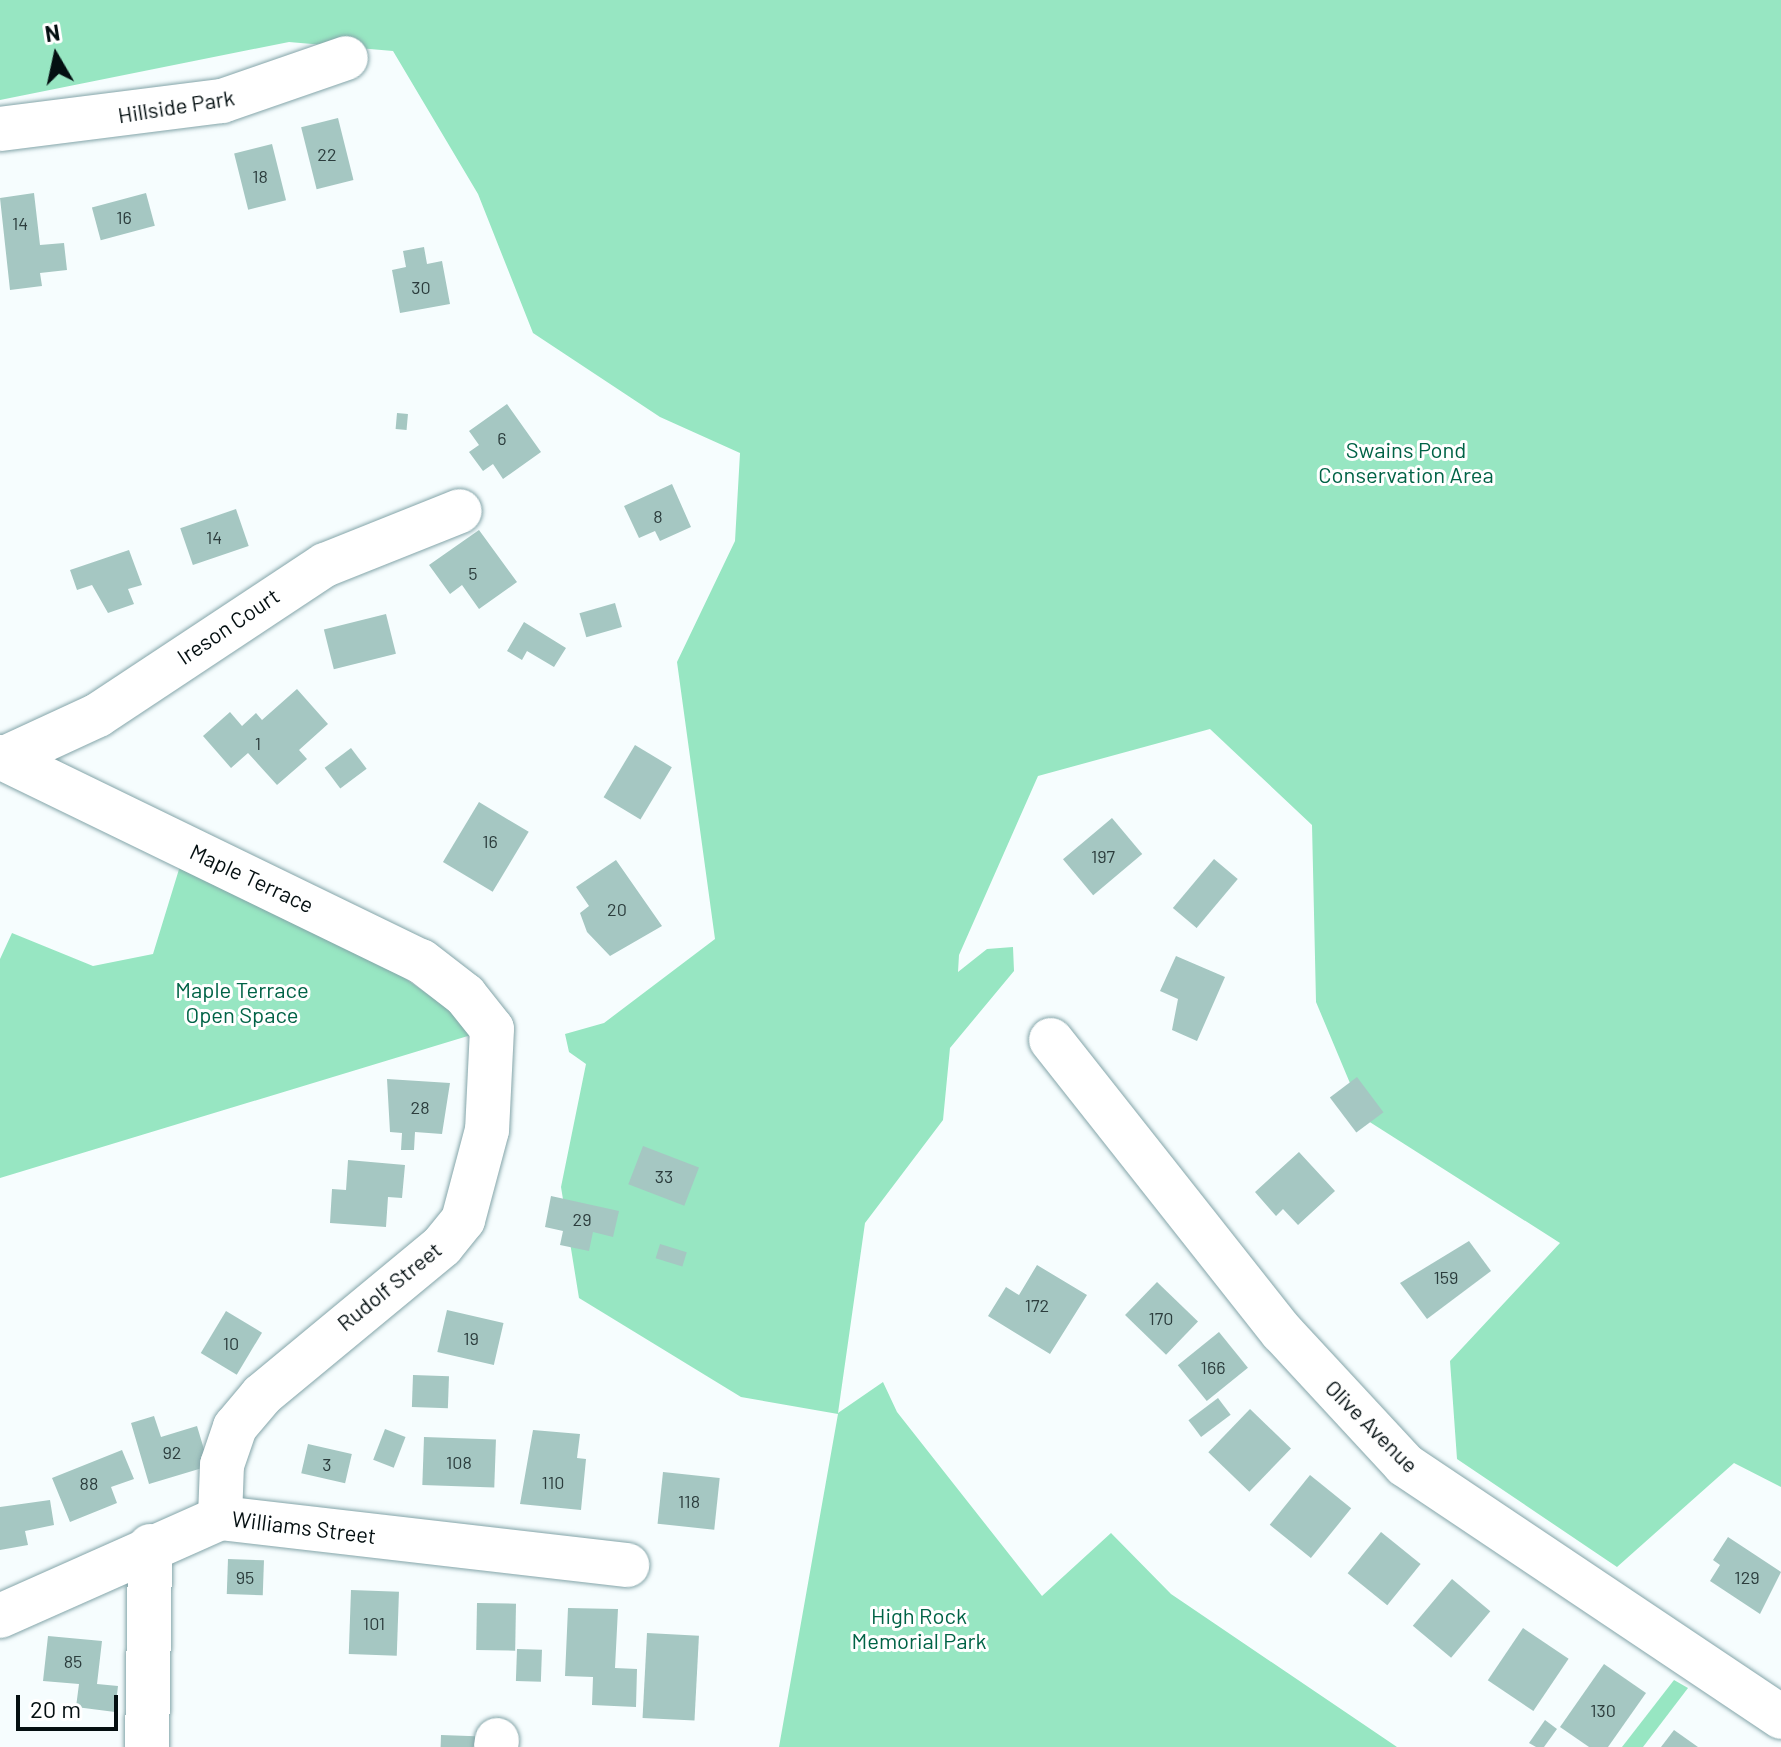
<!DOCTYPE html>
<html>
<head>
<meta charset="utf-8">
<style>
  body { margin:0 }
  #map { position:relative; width:1781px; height:1747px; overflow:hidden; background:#f6fdfe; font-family:Barlow,sans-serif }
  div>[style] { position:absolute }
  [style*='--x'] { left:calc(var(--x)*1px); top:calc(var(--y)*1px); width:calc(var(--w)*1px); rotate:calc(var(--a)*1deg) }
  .green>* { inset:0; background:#97e6c2 }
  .building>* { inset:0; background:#a5c7c2; transform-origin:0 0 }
  .roads { filter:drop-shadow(0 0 2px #84a5a9) drop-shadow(0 0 2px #84a5a9) }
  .minor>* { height:44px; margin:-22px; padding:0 22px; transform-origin:22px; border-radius:22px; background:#fff }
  span { translate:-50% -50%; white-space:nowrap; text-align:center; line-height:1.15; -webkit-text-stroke:6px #fff; paint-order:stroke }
  .number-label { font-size:18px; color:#2c3d3d }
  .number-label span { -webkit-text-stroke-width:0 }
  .street-label { font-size:22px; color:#040f11 }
  .park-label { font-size:22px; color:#006346 }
  .north { position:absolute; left:16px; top:16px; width:80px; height:80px; -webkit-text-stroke:6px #fff; paint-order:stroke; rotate:351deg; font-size:22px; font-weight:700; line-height:32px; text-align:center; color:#040f11 }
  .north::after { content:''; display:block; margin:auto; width:28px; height:36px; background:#040f11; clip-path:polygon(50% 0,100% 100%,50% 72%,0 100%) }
  .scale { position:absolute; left:16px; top:1695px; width:102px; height:36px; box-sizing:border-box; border:4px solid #040f11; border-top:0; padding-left:10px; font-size:24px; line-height:28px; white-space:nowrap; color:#040f11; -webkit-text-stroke:6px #fff; paint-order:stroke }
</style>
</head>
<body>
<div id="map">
  <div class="green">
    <i style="clip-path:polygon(0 0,1781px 0,1781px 1487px,1734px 1463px,1617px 1567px,1457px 1459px,1450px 1361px,1560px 1243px,1365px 1119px,1316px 1002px,1312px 825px,1210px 729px,1038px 776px,959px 955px,958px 972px,987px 949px,1013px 947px,1014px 971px,950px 1048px,943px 1120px,865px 1223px,838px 1413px,883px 1382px,897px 1412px,1042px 1596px,1111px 1533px,1171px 1594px,1397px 1747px,779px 1747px,838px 1414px,741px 1397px,579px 1298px,561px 1187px,586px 1064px,569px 1052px,565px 1034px,604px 1023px,715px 939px,677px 662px,735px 541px,740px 453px,660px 417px,533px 333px,478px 194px,393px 51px,289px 42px,0 100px)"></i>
    <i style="clip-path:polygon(180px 866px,358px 945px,481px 1032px,0 1178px,0 959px,12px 933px,93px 966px,153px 954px)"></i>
    <i style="clip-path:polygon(1674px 1680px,1688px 1688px,1643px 1747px,1622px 1747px)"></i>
  </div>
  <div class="building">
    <i style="left:338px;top:118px;width:64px;height:38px;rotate:76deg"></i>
    <i style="left:272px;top:144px;width:58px;height:39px;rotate:76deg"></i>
    <i style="clip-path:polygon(34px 193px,40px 245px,64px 243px,67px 270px,40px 273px,42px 286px,10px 290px,0 198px)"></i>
    <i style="left:146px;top:193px;width:34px;height:56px;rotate:75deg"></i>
    <i style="clip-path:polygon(424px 247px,427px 264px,442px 261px,450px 304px,400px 313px,392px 270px,406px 267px,403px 251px)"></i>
    <i style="clip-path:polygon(507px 404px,541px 452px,503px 479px,493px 464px,483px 471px,469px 452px,479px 445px,469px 431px)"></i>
    <i style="left:397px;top:413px;width:11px;height:16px;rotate:5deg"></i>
    <i style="clip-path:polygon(672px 484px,691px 527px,660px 541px,655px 531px,639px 538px,624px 506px)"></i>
    <i style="left:236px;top:509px;width:39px;height:59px;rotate:71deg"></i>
    <i style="clip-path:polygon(479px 530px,517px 582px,479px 609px,462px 585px,450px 594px,429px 565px)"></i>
    <i style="clip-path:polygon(129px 550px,142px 585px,128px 589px,134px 604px,108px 613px,92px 585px,77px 590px,70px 570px)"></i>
    <i style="left:615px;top:603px;width:25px;height:37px;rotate:74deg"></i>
    <i style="left:386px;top:614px;width:41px;height:64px;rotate:76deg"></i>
    <i style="clip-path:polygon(524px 622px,566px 648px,554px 667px,527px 651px,522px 660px,507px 651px)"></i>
    <i style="clip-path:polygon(297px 689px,328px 724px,299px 750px,307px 759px,277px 785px,248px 753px,231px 768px,203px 736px,230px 712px,242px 726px,256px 713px,262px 720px)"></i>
    <i style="left:635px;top:745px;width:43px;height:61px;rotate:31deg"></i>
    <i style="left:351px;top:748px;width:26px;height:33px;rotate:53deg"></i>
    <i style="left:479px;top:802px;width:58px;height:70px;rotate:31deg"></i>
    <i style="left:1112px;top:818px;width:47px;height:64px;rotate:50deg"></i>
    <i style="left:1214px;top:859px;width:31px;height:64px;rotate:40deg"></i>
    <i style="clip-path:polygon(616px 860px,662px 926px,610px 956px,587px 932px,580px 913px,589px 906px,576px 887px)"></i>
    <i style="clip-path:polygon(1176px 956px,1225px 977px,1197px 1041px,1172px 1030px,1178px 999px,1160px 991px)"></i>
    <i style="left:1357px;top:1077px;width:44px;height:34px;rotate:53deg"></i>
    <i style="clip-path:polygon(387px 1079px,450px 1083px,442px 1134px,415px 1132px,414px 1150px,401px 1150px,402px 1133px,390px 1132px)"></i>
    <i style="left:643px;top:1146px;width:60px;height:41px;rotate:21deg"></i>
    <i style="clip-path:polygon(1299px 1152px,1335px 1191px,1298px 1225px,1283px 1209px,1276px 1216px,1255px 1192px)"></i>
    <i style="clip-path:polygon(348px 1160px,405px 1165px,402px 1198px,388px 1197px,386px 1227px,330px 1223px,332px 1189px,346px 1190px)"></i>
    <i style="clip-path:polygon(551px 1196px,619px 1211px,613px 1237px,593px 1232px,589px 1251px,560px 1245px,563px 1231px,545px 1227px)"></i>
    <i style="clip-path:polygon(1469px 1241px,1491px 1271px,1427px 1319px,1400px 1283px)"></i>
    <i style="left:660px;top:1244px;width:28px;height:15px;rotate:17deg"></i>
    <i style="clip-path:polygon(1037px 1265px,1087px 1295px,1050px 1354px,988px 1316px,1006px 1287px,1019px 1295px)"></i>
    <i style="left:1157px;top:1282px;width:57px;height:46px;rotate:44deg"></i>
    <i style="left:447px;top:1310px;width:58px;height:43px;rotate:13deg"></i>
    <i style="left:226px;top:1311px;width:42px;height:49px;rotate:31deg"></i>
    <i style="left:1219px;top:1332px;width:46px;height:53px;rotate:51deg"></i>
    <i style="left:413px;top:1375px;width:36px;height:32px;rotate:2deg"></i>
    <i style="left:1218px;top:1398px;width:21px;height:37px;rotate:53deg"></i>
    <i style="left:1250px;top:1409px;width:57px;height:60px;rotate:44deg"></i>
    <i style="clip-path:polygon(154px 1416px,161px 1437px,197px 1426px,209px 1466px,149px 1484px,131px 1423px)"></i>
    <i style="left:385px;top:1429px;width:22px;height:33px;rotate:21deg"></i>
    <i style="clip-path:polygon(533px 1430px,580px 1434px,577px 1458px,586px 1459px,581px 1510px,520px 1504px)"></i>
    <i style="left:424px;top:1437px;width:72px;height:48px;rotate:2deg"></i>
    <i style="left:308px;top:1444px;width:45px;height:30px;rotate:13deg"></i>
    <i style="clip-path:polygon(122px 1450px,134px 1479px,111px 1487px,117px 1503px,70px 1522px,52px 1478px)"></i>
    <i style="left:663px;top:1472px;width:57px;height:52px;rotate:6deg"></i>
    <i style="left:1310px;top:1475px;width:53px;height:64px;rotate:39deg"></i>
    <i style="clip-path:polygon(50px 1500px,54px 1525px,25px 1531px,28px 1545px,0 1550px,0 1507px)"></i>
    <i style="left:1381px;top:1532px;width:51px;height:53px;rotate:39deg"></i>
    <i style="clip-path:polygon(1728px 1537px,1781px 1572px,1760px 1614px,1710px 1581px,1720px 1565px,1713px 1560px)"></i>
    <i style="left:228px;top:1559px;width:36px;height:35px;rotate:2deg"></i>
    <i style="left:1452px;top:1579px;width:50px;height:61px;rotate:40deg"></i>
    <i style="left:351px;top:1590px;width:48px;height:64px;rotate:2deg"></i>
    <i style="left:477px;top:1603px;width:39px;height:47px;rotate:1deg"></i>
    <i style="clip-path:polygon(568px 1608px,618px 1609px,615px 1668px,637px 1669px,636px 1707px,592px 1705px,593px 1677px,565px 1676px)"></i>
    <i style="left:1523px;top:1628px;width:55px;height:63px;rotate:34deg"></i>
    <i style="left:647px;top:1633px;width:52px;height:85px;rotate:3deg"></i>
    <i style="clip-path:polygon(48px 1636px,102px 1641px,97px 1684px,118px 1686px,115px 1712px,76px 1707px,79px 1684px,43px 1681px)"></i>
    <i style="left:517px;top:1649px;width:25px;height:32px;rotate:2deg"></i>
    <i style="clip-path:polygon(1604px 1664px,1646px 1693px,1608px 1747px,1589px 1747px,1560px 1727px)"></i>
    <i style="clip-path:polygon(1545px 1720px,1557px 1729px,1544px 1747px,1536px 1747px,1529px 1743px)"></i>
    <i style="clip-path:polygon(1674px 1730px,1698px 1747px,1661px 1747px)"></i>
    <i style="left:441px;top:1735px;width:35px;height:12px;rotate:2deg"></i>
  </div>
  <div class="roads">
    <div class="minor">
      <i style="--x:0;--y:129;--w:224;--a:-7.2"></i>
      <i style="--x:222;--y:101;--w:131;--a:-19.1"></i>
      <i style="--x:0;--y:757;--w:468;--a:25.9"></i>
      <i style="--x:421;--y:961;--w:56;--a:37.7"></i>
      <i style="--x:465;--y:995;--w:43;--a:51.5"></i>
      <i style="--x:492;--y:1029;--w:101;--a:92.8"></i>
      <i style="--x:487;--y:1130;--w:93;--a:104.9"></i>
      <i style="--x:463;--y:1220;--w:33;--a:129"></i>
      <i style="--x:442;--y:1246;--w:234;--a:140.4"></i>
      <i style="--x:262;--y:1395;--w:42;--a:130.2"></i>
      <i style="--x:235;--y:1427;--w:40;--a:108.9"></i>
      <i style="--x:222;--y:1465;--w:53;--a:92.2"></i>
      <i style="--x:5;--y:758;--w:102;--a:-24.8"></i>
      <i style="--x:98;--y:715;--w:272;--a:-33.5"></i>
      <i style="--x:325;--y:565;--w:145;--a:-21.8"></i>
      <i style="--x:1051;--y:1040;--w:372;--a:51.7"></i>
      <i style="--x:1282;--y:1332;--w:181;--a:47.2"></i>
      <i style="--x:1405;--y:1465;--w:453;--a:33.8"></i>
      <i style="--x:0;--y:1616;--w:241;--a:-24"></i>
      <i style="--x:220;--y:1518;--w:410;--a:6.6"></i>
      <i style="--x:147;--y:1747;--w:201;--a:-89.1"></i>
      <i style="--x:496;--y:1747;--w:7;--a:-82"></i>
    </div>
  </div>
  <div class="number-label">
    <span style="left:327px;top:154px">22</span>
    <span style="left:260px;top:176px">18</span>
    <span style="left:124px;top:217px">16</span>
    <span style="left:20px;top:223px">14</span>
    <span style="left:421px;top:287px">30</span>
    <span style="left:502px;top:438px">6</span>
    <span style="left:658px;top:516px">8</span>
    <span style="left:214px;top:537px">14</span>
    <span style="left:473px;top:573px">5</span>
    <span style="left:258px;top:743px">1</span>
    <span style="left:490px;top:841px">16</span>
    <span style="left:1103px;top:856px">197</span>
    <span style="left:617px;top:909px">20</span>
    <span style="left:420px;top:1107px">28</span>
    <span style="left:664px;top:1176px">33</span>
    <span style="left:582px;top:1219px">29</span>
    <span style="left:1446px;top:1277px">159</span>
    <span style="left:1037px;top:1305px">172</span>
    <span style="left:1161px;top:1318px">170</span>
    <span style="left:471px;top:1338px">19</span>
    <span style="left:231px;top:1343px">10</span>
    <span style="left:1213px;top:1367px">166</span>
    <span style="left:172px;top:1452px">92</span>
    <span style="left:459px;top:1462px">108</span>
    <span style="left:327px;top:1464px">3</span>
    <span style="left:553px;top:1482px">110</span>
    <span style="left:89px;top:1483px">88</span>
    <span style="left:689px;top:1501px">118</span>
    <span style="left:245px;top:1577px">95</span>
    <span style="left:1747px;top:1577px">129</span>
    <span style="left:374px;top:1623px">101</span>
    <span style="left:73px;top:1661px">85</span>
    <span style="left:1603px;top:1710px">130</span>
  </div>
  <div class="street-label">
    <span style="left:176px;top:106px;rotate:-9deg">Hillside Park</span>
    <span style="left:228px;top:626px;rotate:-34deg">Ireson Court</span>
    <span style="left:252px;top:878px;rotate:25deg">Maple Terrace</span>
    <span style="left:389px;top:1286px;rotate:-39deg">Rudolf Street</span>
    <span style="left:1372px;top:1426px;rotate:45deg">Olive Avenue</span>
    <span style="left:304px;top:1527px;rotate:7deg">Williams Street</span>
  </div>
  <div class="park-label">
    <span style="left:1406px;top:462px">Swains Pond<br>Conservation Area</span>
    <span style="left:242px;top:1002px">Maple Terrace<br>Open Space</span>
    <span style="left:919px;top:1628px">High Rock<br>Memorial Park</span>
  </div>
  <div class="north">N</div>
  <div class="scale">20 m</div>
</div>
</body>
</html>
